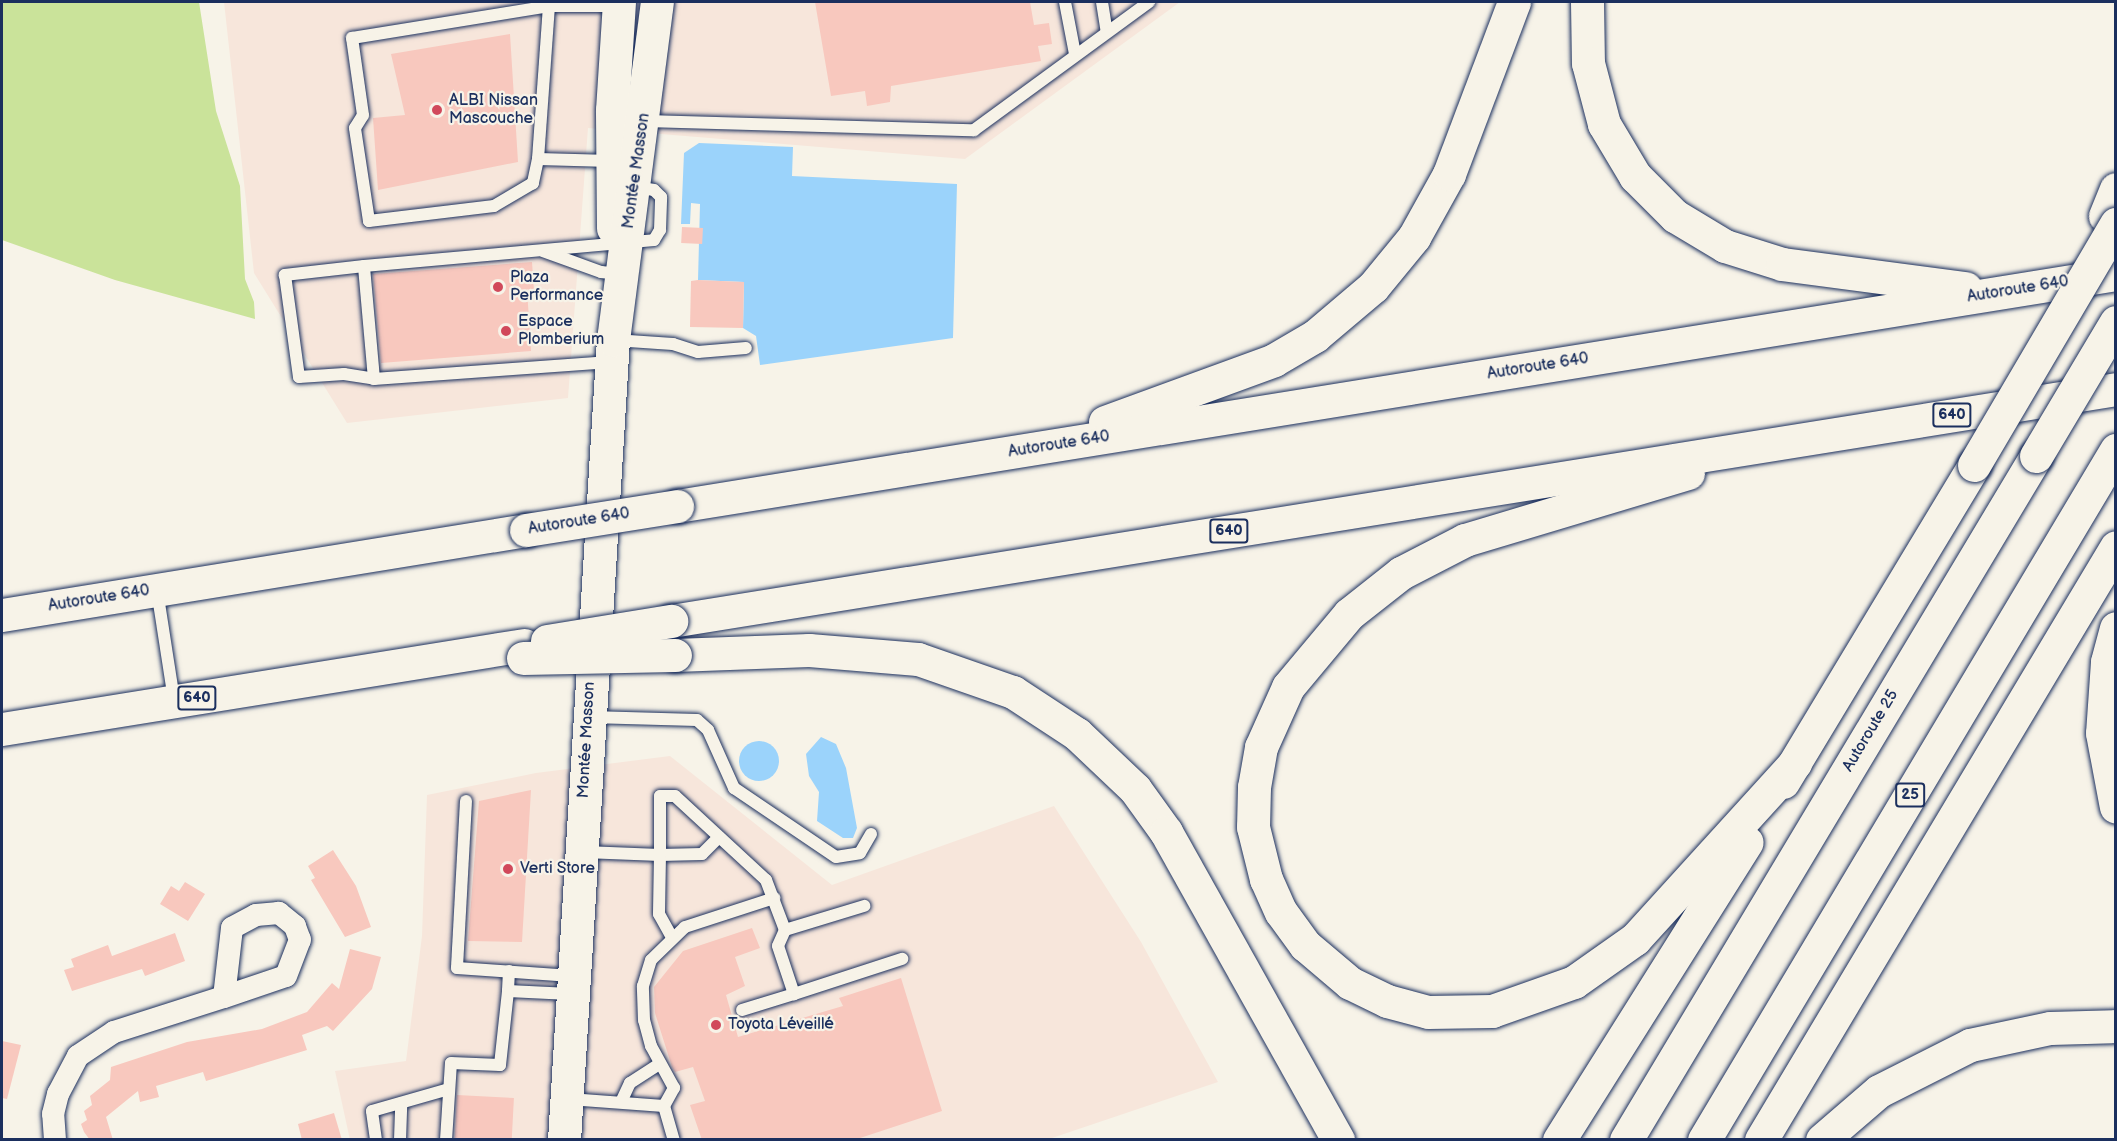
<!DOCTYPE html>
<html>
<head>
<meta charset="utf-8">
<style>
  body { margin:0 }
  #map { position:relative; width:2117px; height:1141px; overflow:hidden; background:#f7f3e8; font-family:"Balsamiq Sans",sans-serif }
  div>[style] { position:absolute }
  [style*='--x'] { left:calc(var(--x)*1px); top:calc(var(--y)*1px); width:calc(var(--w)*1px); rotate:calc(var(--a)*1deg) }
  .built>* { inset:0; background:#f7e6db }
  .green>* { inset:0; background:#cae39a }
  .water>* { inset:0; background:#9bd3fb }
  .round { border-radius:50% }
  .building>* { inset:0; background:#f8c8be; transform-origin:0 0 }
  .roads { filter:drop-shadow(0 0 2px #1b2f5e) drop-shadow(0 0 2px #1b2f5e) }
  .service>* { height:12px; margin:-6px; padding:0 6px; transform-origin:6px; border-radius:6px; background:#f7f3e8 }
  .minor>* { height:22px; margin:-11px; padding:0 11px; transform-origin:11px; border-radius:11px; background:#f7f3e8 }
  .primary>* { height:33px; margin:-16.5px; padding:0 16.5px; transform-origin:16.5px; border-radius:16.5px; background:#f7f3e8 }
  .motorway>* { height:33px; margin:-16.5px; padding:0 16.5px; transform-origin:16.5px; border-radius:16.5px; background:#f7f3e8 }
  .bridges { filter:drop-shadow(0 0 2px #1b2f5e) drop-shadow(0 0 2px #1b2f5e) }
  .motorway-bridge>* { height:33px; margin:-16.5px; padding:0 16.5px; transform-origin:16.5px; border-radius:16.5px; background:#f7f3e8 }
  .dots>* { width:16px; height:16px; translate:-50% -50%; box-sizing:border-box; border:3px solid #f7f3e8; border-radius:50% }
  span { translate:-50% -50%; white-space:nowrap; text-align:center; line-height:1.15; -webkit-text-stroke:4.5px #f7f3e8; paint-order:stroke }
  .shield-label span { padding:2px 4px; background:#f7f3e8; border:2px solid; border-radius:4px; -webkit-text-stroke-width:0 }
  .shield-label { font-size:15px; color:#1b2f5e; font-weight:700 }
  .poi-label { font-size:16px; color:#1b2f5e }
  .left { translate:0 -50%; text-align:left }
  .street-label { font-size:16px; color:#1b2f5e }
  .frame { position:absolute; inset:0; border:3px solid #1b2f5e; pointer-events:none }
</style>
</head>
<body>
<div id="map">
  <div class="built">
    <i style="clip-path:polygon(224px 2px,1180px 2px,965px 159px,588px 128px,568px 398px,347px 423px,254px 273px)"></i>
    <i style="clip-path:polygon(670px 756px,832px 885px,1054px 806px,1141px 942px,1218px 1082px,1049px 1139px,350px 1140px,335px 1071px,406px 1061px,422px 936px,427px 795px,536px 773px)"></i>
  </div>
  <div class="green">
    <i style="clip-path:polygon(2px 2px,199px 2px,216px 111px,240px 186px,245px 279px,254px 302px,255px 319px,115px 280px,2px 240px)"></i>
  </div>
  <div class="water">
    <i style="clip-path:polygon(699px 143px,793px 147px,792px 176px,957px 184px,953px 338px,760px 365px,756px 336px,743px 328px,744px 282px,698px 280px,700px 204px,691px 203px,690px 224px,681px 224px,684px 153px)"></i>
    <i style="clip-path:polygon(821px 737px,836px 744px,846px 768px,857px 828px,853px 838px,843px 838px,817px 821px,819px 792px,809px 776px,806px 754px)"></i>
    <i class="round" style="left:739px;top:741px;width:40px;height:40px"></i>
  </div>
  <div class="building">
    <i style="clip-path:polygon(815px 2px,1030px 2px,1034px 25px,1049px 23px,1052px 44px,1038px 46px,1041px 61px,891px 86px,890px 102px,867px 106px,865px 91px,831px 96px)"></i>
    <i style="clip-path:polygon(510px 34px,518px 162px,378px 190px,373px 118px,405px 115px,391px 54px)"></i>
    <i style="left:682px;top:227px;width:21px;height:16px;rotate:3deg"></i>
    <i style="clip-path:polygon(532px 262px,534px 291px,527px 289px,531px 351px,381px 363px,373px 274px)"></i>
    <i style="clip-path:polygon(698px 280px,744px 282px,743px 328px,690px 327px,691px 281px)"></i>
    <i style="clip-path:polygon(531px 790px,522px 942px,468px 941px,479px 801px)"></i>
    <i style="clip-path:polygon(333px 850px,356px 886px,371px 927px,345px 937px,311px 880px,315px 878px,308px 866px)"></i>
    <i style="clip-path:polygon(185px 882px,205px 894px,188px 921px,160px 904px,171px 886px,179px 891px)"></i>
    <i style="clip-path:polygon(752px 928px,760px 948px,735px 957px,745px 986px,726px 995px,738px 1037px,843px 1006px,839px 998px,901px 978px,942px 1111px,854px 1140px,702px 1140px,690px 1105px,705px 1101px,693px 1067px,675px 1072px,672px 1067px,655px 1013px,654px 987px,683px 951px)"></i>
    <i style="clip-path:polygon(175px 933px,185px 961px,145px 976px,142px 969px,72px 991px,64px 970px,74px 967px,71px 959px,108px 945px,112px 956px)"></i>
    <i style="clip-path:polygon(350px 949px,381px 957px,372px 989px,333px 1031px,327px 1026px,302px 1035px,307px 1050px,206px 1081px,203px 1072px,156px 1086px,159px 1097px,140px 1102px,138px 1091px,106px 1117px,113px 1140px,90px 1140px,84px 1132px,81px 1124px,87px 1120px,84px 1111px,92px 1105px,90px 1096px,110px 1080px,111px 1067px,187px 1042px,262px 1029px,307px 1012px,332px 983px,339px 989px)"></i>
    <i style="clip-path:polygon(2px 1041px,21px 1045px,7px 1099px,2px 1098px)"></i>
    <i style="left:457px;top:1095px;width:57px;height:45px;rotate:3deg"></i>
    <i style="clip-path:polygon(334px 1113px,342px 1140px,302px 1140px,298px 1124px)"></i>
  </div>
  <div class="roads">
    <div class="service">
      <i style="--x:1065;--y:2;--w:53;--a:79.1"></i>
      <i style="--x:1102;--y:2;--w:30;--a:81"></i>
      <i style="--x:643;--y:121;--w:331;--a:1.6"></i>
      <i style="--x:974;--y:130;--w:217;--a:-36.2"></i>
      <i style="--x:538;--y:159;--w:25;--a:102"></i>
      <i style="--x:533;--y:183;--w:45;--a:149.5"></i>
      <i style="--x:494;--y:206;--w:126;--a:173.2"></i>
      <i style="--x:369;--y:221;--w:94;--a:-98.6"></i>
      <i style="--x:355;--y:128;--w:15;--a:-58"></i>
      <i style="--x:363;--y:115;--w:78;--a:-98.1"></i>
      <i style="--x:352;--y:38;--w:200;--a:-9.2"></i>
      <i style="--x:611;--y:161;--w:73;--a:-178.4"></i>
      <i style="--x:538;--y:159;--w:153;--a:-85.9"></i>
      <i style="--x:549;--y:6;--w:69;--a:0"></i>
      <i style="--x:543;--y:251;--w:62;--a:19.9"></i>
      <i style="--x:601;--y:272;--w:19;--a:6"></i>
      <i style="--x:364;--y:266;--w:80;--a:173.5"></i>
      <i style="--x:285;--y:275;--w:103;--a:82.2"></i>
      <i style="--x:299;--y:377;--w:45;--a:-3.8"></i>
      <i style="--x:344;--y:374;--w:30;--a:9"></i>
      <i style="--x:614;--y:340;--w:59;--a:3.9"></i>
      <i style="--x:673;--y:344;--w:26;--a:18"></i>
      <i style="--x:698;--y:352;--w:48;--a:-4.8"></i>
      <i style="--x:610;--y:362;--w:237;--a:175.9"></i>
      <i style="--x:374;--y:379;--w:113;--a:-95.1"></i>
      <i style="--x:364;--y:266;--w:291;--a:-5.1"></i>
      <i style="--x:654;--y:240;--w:12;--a:-59"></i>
      <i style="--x:660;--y:230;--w:33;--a:-88"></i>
      <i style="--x:661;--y:197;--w:10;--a:-135"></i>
      <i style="--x:654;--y:190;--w:20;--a:-171"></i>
      <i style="--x:157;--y:590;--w:111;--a:81.2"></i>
      <i style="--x:590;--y:717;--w:107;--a:1.6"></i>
      <i style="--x:697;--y:720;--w:15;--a:42"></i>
      <i style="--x:708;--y:730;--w:64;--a:65.9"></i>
      <i style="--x:734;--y:788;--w:123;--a:34.1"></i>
      <i style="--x:836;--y:857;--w:24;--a:-9"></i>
      <i style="--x:860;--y:853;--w:22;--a:-60"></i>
      <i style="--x:466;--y:801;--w:167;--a:93.1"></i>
      <i style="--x:457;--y:968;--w:115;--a:4"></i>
      <i style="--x:719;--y:837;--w:24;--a:135"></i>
      <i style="--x:702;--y:854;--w:42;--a:178.6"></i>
      <i style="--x:660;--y:855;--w:59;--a:-90"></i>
      <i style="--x:660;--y:796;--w:15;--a:0"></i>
      <i style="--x:675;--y:796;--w:124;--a:42.7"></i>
      <i style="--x:766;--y:880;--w:53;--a:69.2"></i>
      <i style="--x:785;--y:930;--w:83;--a:-16.9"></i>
      <i style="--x:584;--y:852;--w:76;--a:2.3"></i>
      <i style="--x:660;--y:855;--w:59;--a:91"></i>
      <i style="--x:659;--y:914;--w:25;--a:61"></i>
      <i style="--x:785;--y:930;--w:17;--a:114"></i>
      <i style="--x:778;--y:946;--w:51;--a:71.6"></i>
      <i style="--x:794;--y:994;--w:114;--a:-18"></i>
      <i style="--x:509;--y:971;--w:20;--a:93"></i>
      <i style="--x:508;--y:991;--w:62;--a:2.8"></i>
      <i style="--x:742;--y:1010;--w:54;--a:-17.1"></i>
      <i style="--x:569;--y:1099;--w:95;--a:4.2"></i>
      <i style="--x:664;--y:1106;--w:35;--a:74"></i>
      <i style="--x:622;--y:1100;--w:19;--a:-65"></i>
      <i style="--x:630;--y:1083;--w:35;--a:-33"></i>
      <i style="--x:664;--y:1106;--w:21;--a:-61"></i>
      <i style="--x:674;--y:1088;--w:48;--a:-118.7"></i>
      <i style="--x:651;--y:1046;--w:27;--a:-105"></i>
      <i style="--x:644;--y:1020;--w:34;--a:-92"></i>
      <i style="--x:643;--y:986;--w:27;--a:-73"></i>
      <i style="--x:651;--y:960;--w:47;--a:-44.1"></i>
      <i style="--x:685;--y:927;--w:94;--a:-18"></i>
      <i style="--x:376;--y:1140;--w:29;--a:-98"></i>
      <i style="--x:372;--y:1111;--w:80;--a:-15.9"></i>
      <i style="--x:400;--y:1140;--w:37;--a:-88"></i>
      <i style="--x:446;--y:1140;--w:77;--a:-86.3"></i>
      <i style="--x:451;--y:1063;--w:49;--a:2.3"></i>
      <i style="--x:500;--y:1065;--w:74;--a:-83.8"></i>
    </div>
    <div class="minor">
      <i style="--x:55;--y:1140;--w:26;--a:-94"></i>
      <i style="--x:53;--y:1114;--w:21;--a:-76"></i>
      <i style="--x:58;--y:1094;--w:43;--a:-62.2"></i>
      <i style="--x:78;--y:1056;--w:43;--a:-33.7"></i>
      <i style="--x:114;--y:1032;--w:115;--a:-17.7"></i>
      <i style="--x:224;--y:997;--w:65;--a:-18.7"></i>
      <i style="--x:286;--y:976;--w:39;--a:-69"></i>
      <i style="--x:300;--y:940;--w:15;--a:-110"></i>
      <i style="--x:295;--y:926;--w:21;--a:-141"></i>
      <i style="--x:279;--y:913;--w:23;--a:175"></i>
      <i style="--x:256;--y:915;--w:27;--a:152"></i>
      <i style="--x:232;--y:928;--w:69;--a:96.6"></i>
    </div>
    <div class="primary">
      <i style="--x:613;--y:228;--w:118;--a:-90.5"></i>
      <i style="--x:612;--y:110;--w:108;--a:-86.3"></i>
      <i style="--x:564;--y:1140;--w:801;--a:-86.5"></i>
      <i style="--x:613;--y:340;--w:341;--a:-82.6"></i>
    </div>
    <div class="motorway">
      <i style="--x:1587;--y:2;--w:61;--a:89.1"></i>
      <i style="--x:1588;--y:63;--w:63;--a:75.3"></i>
      <i style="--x:1604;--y:124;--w:61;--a:59.2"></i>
      <i style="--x:1635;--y:176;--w:57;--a:45"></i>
      <i style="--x:1675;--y:216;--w:58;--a:31"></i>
      <i style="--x:1725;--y:246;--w:60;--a:17.5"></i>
      <i style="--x:1782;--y:264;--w:185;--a:7.5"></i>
      <i style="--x:2105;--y:216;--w:29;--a:-68"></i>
      <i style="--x:1105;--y:422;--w:180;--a:-20.1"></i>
      <i style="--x:1274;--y:360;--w:48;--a:-30.3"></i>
      <i style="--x:1315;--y:336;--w:76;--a:-40.2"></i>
      <i style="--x:1373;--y:287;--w:65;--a:-50.6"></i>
      <i style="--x:1414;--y:237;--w:72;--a:-60.9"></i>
      <i style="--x:1449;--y:174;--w:184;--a:-69.3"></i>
      <i style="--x:1688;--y:473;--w:233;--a:163.3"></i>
      <i style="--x:1465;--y:540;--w:72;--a:152.7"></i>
      <i style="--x:1401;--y:573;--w:66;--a:141.7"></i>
      <i style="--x:1349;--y:614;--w:95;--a:129.9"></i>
      <i style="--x:1288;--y:687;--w:66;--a:114.2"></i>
      <i style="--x:1261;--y:747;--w:41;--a:99.9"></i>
      <i style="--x:1254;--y:787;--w:40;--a:91.4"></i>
      <i style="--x:1253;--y:827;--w:54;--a:76"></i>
      <i style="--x:1266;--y:879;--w:36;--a:66"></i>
      <i style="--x:1281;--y:912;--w:41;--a:54"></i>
      <i style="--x:1305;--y:945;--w:59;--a:40.2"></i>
      <i style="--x:1350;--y:983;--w:41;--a:25.9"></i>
      <i style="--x:1387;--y:1001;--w:42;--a:15"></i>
      <i style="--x:1428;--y:1012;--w:64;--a:-0.9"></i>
      <i style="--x:1492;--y:1011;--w:87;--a:-19.5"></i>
      <i style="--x:1574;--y:982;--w:75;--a:-35.2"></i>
      <i style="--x:1635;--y:939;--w:238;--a:-47.7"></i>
      <i style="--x:677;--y:506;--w:1458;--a:-9.16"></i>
      <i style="--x:2;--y:615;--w:531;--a:-9.21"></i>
      <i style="--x:671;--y:621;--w:1464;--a:-9.12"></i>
      <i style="--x:2116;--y:628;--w:35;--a:105"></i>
      <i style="--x:2107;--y:662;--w:71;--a:94"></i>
      <i style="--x:2102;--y:733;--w:75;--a:79.3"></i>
      <i style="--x:675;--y:655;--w:134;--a:-2.1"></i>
      <i style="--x:809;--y:650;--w:109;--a:4.7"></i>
      <i style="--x:918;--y:659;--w:101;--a:19.2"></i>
      <i style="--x:1013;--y:692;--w:77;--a:33.3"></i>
      <i style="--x:1077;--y:734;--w:80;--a:43.5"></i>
      <i style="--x:1135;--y:789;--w:53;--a:54.2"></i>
      <i style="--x:1166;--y:832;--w:353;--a:60.8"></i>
      <i style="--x:2;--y:729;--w:529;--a:-9.14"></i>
      <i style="--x:1783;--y:782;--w:370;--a:-58.9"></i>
      <i style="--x:1559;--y:1140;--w:352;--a:-57.8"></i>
      <i style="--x:1626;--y:1140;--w:797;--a:-59.06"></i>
      <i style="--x:1704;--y:1140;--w:804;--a:-59.16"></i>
      <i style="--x:1761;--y:1140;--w:691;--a:-59.09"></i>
      <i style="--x:1822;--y:1140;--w:75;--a:-40.7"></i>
      <i style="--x:1879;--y:1091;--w:102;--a:-26.8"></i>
      <i style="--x:1970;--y:1045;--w:82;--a:-12"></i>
      <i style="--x:2050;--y:1028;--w:66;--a:-1.7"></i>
    </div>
  </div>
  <div class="bridges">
    <div class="motorway-bridge">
      <i style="--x:2036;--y:456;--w:156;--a:-59.2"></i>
      <i style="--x:1974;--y:465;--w:280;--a:-59.5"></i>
      <i style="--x:526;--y:530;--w:153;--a:-9"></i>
      <i style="--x:547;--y:641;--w:126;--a:-9.2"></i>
      <i style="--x:523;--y:658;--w:152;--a:-1.1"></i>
    </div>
  </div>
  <div class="dots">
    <i style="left:437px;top:110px;background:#d1495b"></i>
    <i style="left:498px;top:287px;background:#d1495b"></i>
    <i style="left:506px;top:331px;background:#d1495b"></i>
    <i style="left:508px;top:869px;background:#d1495b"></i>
    <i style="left:716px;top:1025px;background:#d1495b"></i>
  </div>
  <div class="shield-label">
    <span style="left:1952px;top:415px">640</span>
    <span style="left:1229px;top:531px">640</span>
    <span style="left:197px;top:698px">640</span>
    <span style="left:1910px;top:795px">25</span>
  </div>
  <div class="poi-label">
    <span class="left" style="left:449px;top:110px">ALBI Nissan<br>Mascouche</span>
    <span class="left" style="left:510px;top:287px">Plaza<br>Performance</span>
    <span class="left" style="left:518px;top:331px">Espace<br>Plomberium</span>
    <span class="left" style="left:520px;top:869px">Verti Store</span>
    <span class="left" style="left:728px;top:1025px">Toyota Léveillé</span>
  </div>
  <div class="street-label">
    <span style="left:637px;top:171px;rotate:-82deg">Montée Masson</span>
    <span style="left:2018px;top:290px;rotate:-9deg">Autoroute 640</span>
    <span style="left:1538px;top:367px;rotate:-9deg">Autoroute 640</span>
    <span style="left:1059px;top:445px;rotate:-9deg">Autoroute 640</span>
    <span style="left:579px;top:522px;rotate:-9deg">Autoroute 640</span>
    <span style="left:99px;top:599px;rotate:-9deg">Autoroute 640</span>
    <span style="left:1871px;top:731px;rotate:-59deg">Autoroute 25</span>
    <span style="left:587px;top:740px;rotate:-87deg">Montée Masson</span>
  </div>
  <div class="frame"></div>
</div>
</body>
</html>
